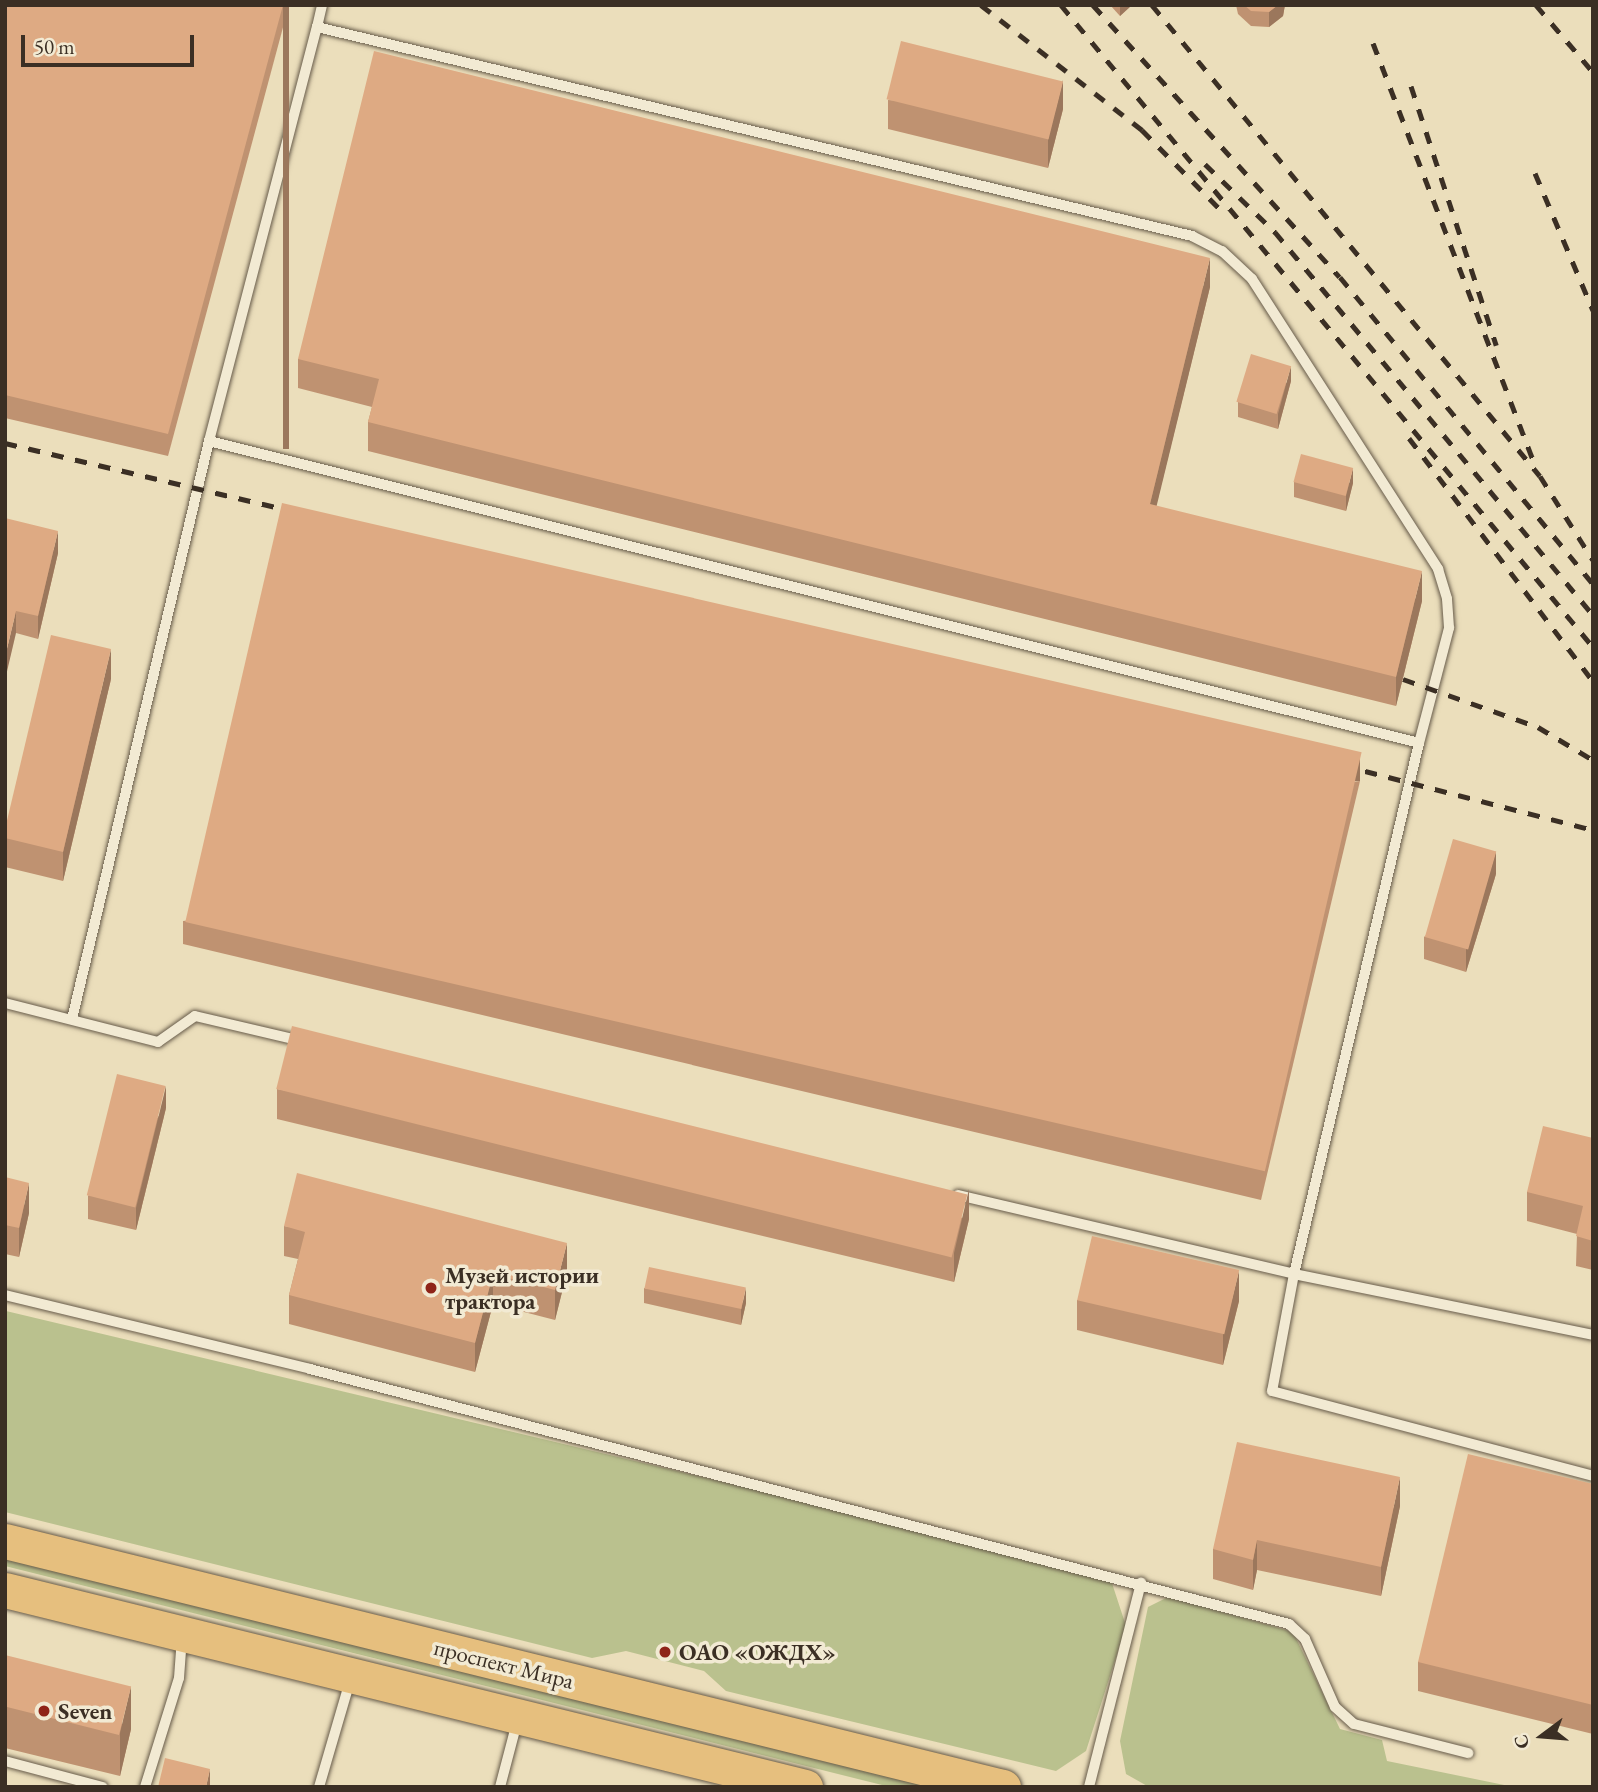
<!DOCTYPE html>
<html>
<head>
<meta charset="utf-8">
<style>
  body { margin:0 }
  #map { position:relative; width:1598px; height:1792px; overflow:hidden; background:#ebdebb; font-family:"EB Garamond",serif }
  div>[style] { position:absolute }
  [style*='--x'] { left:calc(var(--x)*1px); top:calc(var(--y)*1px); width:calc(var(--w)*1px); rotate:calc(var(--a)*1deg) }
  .green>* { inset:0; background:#bac18e }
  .roads { filter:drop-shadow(0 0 2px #675b4a) drop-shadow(0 0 2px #675b4a) }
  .service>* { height:10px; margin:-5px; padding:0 5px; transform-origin:5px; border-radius:5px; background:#f2ead3 }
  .primary>* { height:35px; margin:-17.5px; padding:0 17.5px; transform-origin:17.5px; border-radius:17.5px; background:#e6bf7e }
  .rail>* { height:5px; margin-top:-2.5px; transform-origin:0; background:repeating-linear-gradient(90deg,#3b2f24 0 12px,transparent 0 24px) }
  .wall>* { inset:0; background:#bf9271 }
  .shaded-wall>* { inset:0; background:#9b775c; transform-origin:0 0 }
  .building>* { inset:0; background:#deaa83; transform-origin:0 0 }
  .dots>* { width:19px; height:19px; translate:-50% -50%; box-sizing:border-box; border:4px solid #f2ead3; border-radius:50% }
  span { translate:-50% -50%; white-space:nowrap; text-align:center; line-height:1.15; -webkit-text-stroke:7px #f2ead3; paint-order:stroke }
  .poi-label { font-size:23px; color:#3b2f24; font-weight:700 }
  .left { translate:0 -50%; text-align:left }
  .street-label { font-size:23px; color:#3b2f24 }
  .frame { position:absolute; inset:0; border:7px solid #3b2f24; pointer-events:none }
  .north { position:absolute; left:1507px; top:1701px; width:70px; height:70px; -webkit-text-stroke:5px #f2ead3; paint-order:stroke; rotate:254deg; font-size:19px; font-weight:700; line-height:28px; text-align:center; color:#3b2f24 }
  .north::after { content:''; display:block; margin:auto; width:24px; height:32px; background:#3b2f24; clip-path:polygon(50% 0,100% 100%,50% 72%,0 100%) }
  .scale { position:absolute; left:21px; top:35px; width:173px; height:32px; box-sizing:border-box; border:4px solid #3b2f24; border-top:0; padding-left:9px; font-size:21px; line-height:24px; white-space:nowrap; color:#3b2f24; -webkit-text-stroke:5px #f2ead3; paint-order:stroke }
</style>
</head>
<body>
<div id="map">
  <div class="green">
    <i style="clip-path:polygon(6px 1311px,1109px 1574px,1126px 1626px,1086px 1751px,1056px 1771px,726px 1691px,704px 1671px,626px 1651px,592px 1658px,5px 1512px)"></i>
    <i style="clip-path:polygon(5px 1555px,929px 1787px,890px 1787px,5px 1566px)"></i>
    <i style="clip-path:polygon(1168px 1597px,1293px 1632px,1340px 1729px,1382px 1740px,1387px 1761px,1514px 1787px,1149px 1787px,1126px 1774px,1120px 1741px,1148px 1607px)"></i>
  </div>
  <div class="roads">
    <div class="service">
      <i style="--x:317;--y:27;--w:23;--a:-77"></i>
      <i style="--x:209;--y:441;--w:428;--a:-75.4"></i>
      <i style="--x:317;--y:27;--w:900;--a:13.43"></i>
      <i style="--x:1192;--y:236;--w:34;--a:27"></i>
      <i style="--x:1222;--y:251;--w:41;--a:43"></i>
      <i style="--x:1252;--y:279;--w:345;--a:57.3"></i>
      <i style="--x:1438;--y:569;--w:31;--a:73"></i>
      <i style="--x:1447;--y:599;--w:29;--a:86"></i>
      <i style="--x:1449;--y:628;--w:119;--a:104.6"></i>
      <i style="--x:5;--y:1003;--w:158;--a:14.3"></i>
      <i style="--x:158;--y:1042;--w:45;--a:-35.1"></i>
      <i style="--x:195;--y:1016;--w:110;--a:13.2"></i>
      <i style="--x:72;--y:1019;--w:594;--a:-76.67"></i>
      <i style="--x:209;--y:441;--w:1247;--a:14.01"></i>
      <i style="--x:1419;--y:743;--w:546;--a:103.25"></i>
      <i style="--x:1294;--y:1274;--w:305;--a:11.5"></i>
      <i style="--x:958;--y:1195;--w:345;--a:13.2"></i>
      <i style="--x:1294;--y:1274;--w:119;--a:100.6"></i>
      <i style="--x:1272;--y:1391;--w:332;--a:14.8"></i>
      <i style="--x:5;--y:1295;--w:314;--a:13.6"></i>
      <i style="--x:310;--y:1369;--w:1012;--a:14.6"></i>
      <i style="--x:1289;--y:1624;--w:22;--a:43"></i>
      <i style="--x:1305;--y:1639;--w:74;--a:66.2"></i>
      <i style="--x:1335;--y:1707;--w:25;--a:42"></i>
      <i style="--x:1354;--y:1724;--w:118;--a:14.3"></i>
      <i style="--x:5;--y:1761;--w:101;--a:14.9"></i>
      <i style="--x:145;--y:1787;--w:114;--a:-72.7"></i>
      <i style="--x:179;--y:1678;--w:41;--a:-85.8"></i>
      <i style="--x:319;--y:1787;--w:110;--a:-73.7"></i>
      <i style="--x:500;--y:1787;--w:67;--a:-75.3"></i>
      <i style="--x:1089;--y:1787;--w:211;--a:-75.7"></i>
    </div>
    <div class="primary">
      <i style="--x:5;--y:1541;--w:1028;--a:13.85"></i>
      <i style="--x:5;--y:1590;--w:824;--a:13.83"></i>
    </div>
  </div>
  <div class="rail">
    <i style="--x:981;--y:5;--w:204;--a:37.8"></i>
    <i style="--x:1142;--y:130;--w:115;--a:45.4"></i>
    <i style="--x:1061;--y:5;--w:834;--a:50.35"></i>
    <i style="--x:1093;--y:5;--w:367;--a:47.8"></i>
    <i style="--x:1340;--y:277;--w:398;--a:50.5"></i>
    <i style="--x:1152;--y:5;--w:610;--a:50.52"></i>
    <i style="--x:1540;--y:476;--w:99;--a:57.8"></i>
    <i style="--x:1536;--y:5;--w:88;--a:49.6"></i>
    <i style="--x:1373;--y:43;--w:447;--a:69"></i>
    <i style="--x:1411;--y:86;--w:273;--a:71.8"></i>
    <i style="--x:1205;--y:164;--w:98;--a:44.2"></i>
    <i style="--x:1275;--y:232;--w:498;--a:50.3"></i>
    <i style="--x:1535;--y:173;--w:149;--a:67.1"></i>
    <i style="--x:1409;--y:438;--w:305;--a:52.9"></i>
    <i style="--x:5;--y:443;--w:301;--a:13.3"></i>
    <i style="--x:1403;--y:679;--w:143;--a:19.6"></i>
    <i style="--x:1538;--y:727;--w:64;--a:31"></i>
    <i style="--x:1342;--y:765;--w:259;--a:14.5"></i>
  </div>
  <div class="wall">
    <i style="clip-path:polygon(5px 5px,289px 5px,168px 456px,5px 418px)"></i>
    <i style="clip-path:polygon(1110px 5px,1132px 5px,1120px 16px)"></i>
    <i style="clip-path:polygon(1236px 5px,1285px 5px,1283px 16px,1269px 27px,1251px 26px,1238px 14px)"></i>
    <i style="clip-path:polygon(888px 100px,1063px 109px,1048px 168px,888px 129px)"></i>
    <i style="clip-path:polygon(1210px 287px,1156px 506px,1422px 601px,1396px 706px,368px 451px,368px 422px,372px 407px,298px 388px,298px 359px)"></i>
    <i style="clip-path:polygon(1291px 381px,1278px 429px,1238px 417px,1238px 402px)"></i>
    <i style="clip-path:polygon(1294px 482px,1353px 483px,1346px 511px,1294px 497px)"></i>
    <i style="clip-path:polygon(5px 518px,58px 553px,38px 639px,16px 633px)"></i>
    <i style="clip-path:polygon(111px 679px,63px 881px,5px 867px,5px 829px)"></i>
    <i style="clip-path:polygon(1360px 781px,1261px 1200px,183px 944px,183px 921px)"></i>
    <i style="clip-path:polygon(1496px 874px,1466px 972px,1424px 959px,1424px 937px)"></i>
    <i style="clip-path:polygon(277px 1089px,969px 1219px,954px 1282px,277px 1119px)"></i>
    <i style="clip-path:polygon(166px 1108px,136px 1230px,88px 1219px,88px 1196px)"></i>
    <i style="clip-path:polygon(1593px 1138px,1593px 1270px,1576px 1266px,1577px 1234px,1527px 1221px,1527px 1192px)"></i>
    <i style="clip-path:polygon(5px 1177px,29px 1213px,19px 1257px,5px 1254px)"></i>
    <i style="clip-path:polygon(284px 1226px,567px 1272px,555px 1320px,493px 1304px,475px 1372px,289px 1324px,289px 1295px,298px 1259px,284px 1256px)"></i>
    <i style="clip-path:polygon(644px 1288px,746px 1303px,741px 1325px,644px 1303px)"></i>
    <i style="clip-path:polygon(1077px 1300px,1239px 1301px,1223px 1365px,1077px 1330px)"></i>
    <i style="clip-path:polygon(1593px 1484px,1593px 1734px,1418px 1691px,1418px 1662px)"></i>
    <i style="clip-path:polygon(1400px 1506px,1381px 1596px,1257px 1570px,1253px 1590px,1213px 1579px,1213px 1549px)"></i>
    <i style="clip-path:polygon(5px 1655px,131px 1729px,120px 1776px,5px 1748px)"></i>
  </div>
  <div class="shaded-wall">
    <i style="left:283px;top:5px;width:6px;height:444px"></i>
    <i style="clip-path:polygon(1120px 5px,1132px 5px,1120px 16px)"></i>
    <i style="clip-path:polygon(1278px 5px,1285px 5px,1283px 16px,1269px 27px,1269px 12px)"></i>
    <i style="clip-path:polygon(1063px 80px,1063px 109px,1048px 168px,1048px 139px)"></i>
    <i style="clip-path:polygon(1210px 258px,1210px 287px,1150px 533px,1150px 504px)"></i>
    <i style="clip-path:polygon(1291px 366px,1291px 381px,1278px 429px,1278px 414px)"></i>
    <i style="clip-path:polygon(1353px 468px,1353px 483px,1346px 511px,1346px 496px)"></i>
    <i style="clip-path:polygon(58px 531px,58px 553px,38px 639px,38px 616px)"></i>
    <i style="clip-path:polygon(1422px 571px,1422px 601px,1396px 706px,1396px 677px)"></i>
    <i style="clip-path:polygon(16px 611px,16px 633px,5px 680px,5px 657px)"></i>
    <i style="clip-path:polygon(111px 649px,111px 679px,63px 881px,63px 852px)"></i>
    <i style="left:1360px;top:759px;width:22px;height:430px;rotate:90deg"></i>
    <i style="clip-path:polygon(1496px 851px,1496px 874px,1466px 972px,1466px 950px)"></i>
    <i style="clip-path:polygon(166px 1086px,166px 1108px,136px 1230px,136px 1208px)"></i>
    <i style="clip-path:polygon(29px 1183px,29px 1213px,19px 1257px,19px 1228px)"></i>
    <i style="clip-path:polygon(969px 1189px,969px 1219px,954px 1282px,954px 1253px)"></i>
    <i style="clip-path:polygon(567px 1243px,567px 1272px,555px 1320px,555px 1290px)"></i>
    <i style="clip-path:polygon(1239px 1271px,1239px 1301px,1223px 1365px,1223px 1335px)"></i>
    <i style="clip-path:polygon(493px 1274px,493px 1304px,475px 1372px,475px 1343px)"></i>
    <i style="clip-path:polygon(746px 1288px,746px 1303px,741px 1325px,741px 1310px)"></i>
    <i style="clip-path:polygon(1400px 1477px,1400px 1506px,1381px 1596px,1381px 1567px)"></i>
    <i style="clip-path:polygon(1257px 1540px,1257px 1570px,1253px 1590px,1253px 1560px)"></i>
    <i style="clip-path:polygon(131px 1686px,131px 1729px,120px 1776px,120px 1733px)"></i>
    <i style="clip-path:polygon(210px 1769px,210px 1787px,206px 1787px)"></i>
  </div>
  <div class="building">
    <i style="clip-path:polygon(5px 5px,283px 5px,168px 434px,5px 395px)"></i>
    <i style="clip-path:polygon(1244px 5px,1278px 5px,1269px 12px,1251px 11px)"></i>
    <i style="left:901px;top:41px;width:167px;height:60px;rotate:14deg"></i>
    <i style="clip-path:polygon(374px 51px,1210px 258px,1150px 504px,1422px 571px,1396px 677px,368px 422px,379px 379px,298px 359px)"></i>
    <i style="left:1251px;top:354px;width:42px;height:50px;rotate:17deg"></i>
    <i style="left:1301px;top:454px;width:54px;height:29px;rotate:15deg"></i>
    <i style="left:282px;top:503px;width:1108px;height:430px;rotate:13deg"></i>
    <i style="clip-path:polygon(5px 518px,58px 531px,38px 616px,16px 611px,5px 657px)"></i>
    <i style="clip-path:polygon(51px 635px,111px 649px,63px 852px,5px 838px,5px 829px)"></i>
    <i style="left:1453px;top:839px;width:45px;height:102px;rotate:16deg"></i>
    <i style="left:292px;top:1026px;width:696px;height:65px;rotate:14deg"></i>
    <i style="left:117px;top:1074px;width:50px;height:125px;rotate:14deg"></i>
    <i style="clip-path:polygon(1543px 1126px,1593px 1138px,1593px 1241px,1576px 1236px,1583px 1206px,1527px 1192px)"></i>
    <i style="clip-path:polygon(297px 1173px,567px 1243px,555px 1290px,493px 1274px,475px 1343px,289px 1295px,305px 1232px,284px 1226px)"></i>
    <i style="clip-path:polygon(5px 1177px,29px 1183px,19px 1228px,5px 1225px)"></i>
    <i style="left:1092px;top:1236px;width:151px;height:66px;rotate:13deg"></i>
    <i style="left:649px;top:1267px;width:99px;height:22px;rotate:12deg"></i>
    <i style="clip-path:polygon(1237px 1442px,1400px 1477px,1381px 1567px,1257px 1540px,1253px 1560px,1213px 1549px)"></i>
    <i style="clip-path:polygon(1468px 1454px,1593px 1484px,1593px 1705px,1418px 1662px)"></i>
    <i style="left:5px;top:1655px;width:130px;height:50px;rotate:14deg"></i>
    <i style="clip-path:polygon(165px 1758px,210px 1769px,206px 1787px,158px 1787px)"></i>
  </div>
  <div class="dots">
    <i style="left:431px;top:1288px;background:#8f2418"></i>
    <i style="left:665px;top:1652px;background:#8f2418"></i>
    <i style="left:44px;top:1711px;background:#8f2418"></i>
  </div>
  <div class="poi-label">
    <span class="left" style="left:445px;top:1288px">Музей истории<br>трактора</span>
    <span class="left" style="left:679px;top:1652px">ОАО «ОЖДХ»</span>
    <span class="left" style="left:58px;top:1711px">Seven</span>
  </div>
  <div class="street-label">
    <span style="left:504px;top:1664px;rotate:14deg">проспект Мира</span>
  </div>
  <div class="frame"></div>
  <div class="north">С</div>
  <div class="scale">50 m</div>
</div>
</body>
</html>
